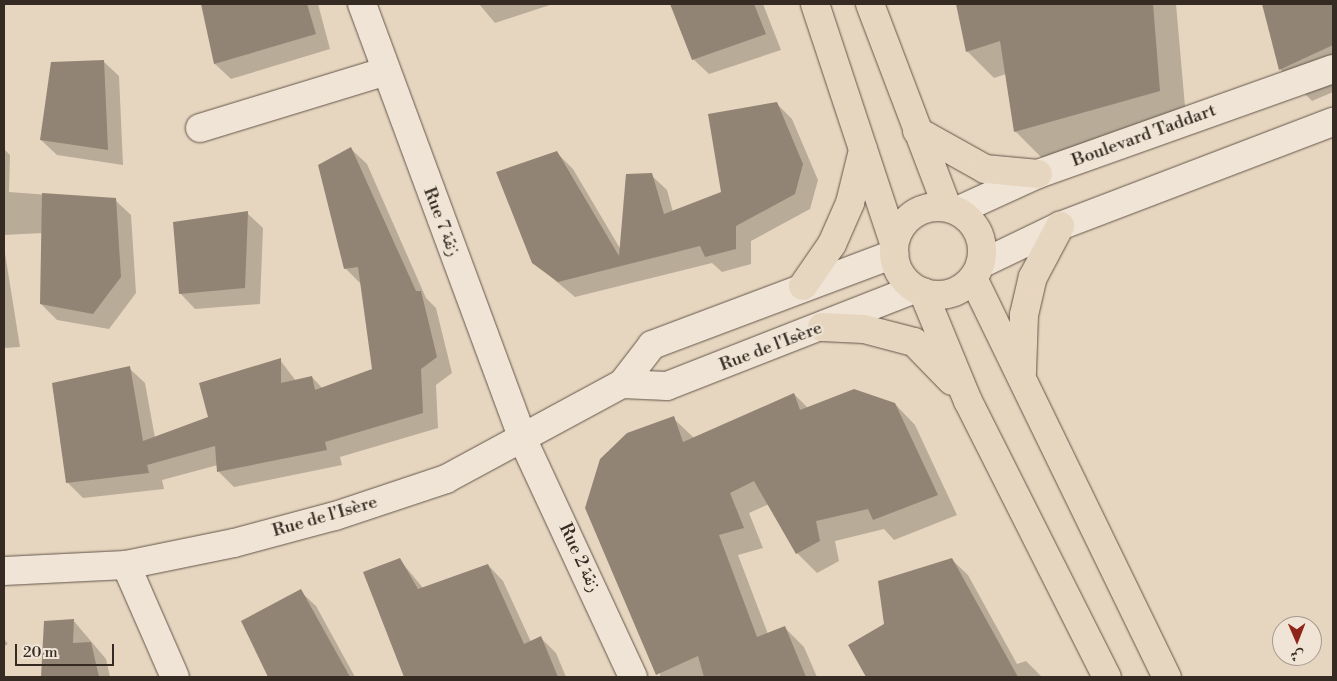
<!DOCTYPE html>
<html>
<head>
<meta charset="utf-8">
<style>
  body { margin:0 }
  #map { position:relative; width:1337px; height:681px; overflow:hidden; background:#e7d6bf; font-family:"Libre Bodoni",Amiri,serif }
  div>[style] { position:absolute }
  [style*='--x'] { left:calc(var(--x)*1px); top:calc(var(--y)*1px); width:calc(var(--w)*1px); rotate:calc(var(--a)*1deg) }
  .shadow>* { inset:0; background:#0003; transform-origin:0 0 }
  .building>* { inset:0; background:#928474 }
  .roads { filter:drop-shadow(0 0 1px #62564a) drop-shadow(0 0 1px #62564a) }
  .minor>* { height:28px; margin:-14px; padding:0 14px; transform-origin:14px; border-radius:14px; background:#efe4d5 }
  .major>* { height:28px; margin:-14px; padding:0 14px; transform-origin:14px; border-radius:14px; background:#e7d6bf }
  .major>.ring { margin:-14px; padding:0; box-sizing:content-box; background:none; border:28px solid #e7d6bf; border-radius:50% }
  span { translate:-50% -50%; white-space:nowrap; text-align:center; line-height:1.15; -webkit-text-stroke:4px #efe4d5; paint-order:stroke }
  .street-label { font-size:18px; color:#352b23 }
  .frame { position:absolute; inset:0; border:5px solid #352b23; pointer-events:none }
  .north { position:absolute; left:1272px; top:616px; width:50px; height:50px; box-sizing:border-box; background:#efe4d5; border:1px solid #a59a8e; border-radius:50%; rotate:179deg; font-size:14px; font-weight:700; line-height:20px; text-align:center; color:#352b23 }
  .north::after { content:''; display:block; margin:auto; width:18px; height:22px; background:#8f2418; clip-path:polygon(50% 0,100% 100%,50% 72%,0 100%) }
  .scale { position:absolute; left:15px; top:644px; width:99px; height:22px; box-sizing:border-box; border:2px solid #352b23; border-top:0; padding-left:6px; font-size:15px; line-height:18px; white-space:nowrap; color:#352b23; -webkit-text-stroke:4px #efe4d5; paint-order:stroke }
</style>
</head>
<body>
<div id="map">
  <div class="shadow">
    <i style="clip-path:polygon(202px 4px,318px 4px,330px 49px,231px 79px,215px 64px)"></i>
    <i style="clip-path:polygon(479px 4px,553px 4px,495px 23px)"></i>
    <i style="clip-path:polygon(671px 4px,763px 4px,781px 50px,709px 74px,693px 59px)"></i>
    <i style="clip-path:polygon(957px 4px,1176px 4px,1186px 118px,1042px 158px,1015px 131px,1006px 74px,994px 78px,967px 51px)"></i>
    <i style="clip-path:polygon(1264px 4px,1333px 4px,1333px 92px,1312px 101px,1280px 69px)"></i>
    <i style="clip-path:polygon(103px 61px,119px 76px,123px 165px,57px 155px,41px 140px)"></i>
    <i style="clip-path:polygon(776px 103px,792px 119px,818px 180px,810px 209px,751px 241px,751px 264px,722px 272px,712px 263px,575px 297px,533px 262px,557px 153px,573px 169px,621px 250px,651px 175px,667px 190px,673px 212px,723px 193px)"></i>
    <i style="clip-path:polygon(4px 149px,10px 155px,9px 192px,115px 200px,131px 215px,136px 293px,109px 329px,57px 320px,41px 304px,43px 233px,4px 235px)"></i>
    <i style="clip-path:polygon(351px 149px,367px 164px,426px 298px,436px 308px,452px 373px,436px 385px,438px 428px,340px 457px,342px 465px,234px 487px,219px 472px,218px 465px,162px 480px,164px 489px,83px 498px,67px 482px,129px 368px,145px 383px,155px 438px,210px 417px,280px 360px,296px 381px,312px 377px,323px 389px,373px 370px,362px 285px,346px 269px)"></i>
    <i style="clip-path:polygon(247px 213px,263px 228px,260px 304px,195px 309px,180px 293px)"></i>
    <i style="clip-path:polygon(4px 247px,20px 347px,4px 348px)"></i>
    <i style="clip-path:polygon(794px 394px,808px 408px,895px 404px,915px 425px,957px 515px,894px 540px,884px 529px,835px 541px,839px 561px,817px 573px,797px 553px,769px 504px,749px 513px,763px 548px,738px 555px,768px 634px,784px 627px,804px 647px,817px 677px,660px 677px,673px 418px,694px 438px)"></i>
    <i style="clip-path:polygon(399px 559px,423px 588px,488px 565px,503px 581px,531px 642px,541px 638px,556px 653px,566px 677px,435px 677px)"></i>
    <i style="clip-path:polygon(952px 560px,968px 575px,1017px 664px,1026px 661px,1042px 677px,913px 677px,885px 625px)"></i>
    <i style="clip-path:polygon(300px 591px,316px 606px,355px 677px,269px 677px,243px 622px)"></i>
    <i style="clip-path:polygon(73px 620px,106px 659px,110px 677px,43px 677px,45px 622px)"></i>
    <i style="left:4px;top:639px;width:6px;height:38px;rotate:51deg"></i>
  </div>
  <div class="building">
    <i style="clip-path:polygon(201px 4px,307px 4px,316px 34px,214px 64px)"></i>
    <i style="clip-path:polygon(670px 4px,754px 4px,766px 34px,692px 60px)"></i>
    <i style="clip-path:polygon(956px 4px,1153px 4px,1160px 91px,1014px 132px,1000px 41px,966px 52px)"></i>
    <i style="clip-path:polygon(1262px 4px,1333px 4px,1333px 45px,1279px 70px)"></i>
    <i style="clip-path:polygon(104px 60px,108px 150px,40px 140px,51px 62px)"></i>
    <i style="clip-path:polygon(777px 102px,803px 164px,795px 194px,736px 226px,736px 249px,705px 257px,700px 246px,558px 282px,532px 263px,496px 172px,557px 151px,619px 256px,626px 174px,652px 173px,664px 214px,721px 192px,708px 114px)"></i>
    <i style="clip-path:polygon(351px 147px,416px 291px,421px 291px,437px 357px,421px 369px,423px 413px,325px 442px,327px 450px,217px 472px,215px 446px,147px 465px,149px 473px,66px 483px,52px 383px,130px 366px,143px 441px,208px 417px,199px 383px,281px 358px,281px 383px,312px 376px,315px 390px,372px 369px,358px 267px,344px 269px,318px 165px)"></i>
    <i style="clip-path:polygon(42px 193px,116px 198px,121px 277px,93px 314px,40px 304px)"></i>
    <i style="clip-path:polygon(248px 211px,245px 288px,179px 294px,173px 222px)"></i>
    <i style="clip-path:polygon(854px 389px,895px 403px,938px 495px,873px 520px,868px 509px,816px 521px,820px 541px,796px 554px,754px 481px,730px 493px,744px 528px,719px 535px,757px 637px,785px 626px,806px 677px,704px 677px,698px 656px,656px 675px,585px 508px,600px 459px,627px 433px,674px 416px,683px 442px,794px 393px,800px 410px)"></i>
    <i style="clip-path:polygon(400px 558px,418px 589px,488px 564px,524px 644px,541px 636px,558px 677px,404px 677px,363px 572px)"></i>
    <i style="clip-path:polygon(952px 558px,1018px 677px,866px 677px,848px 645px,884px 624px,878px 581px)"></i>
    <i style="clip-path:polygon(301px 589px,350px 677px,268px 677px,241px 621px)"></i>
    <i style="clip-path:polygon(74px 619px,73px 643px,91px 642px,99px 677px,41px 677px,44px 621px)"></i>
  </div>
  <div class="roads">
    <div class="minor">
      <i style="--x:362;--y:4;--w:465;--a:69.7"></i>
      <i style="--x:523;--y:440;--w:261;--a:65.1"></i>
      <i style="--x:200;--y:128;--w:191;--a:-17"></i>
      <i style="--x:957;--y:211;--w:89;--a:-24.6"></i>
      <i style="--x:1038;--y:174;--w:313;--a:-19.6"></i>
      <i style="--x:981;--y:264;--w:88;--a:-25.7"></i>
      <i style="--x:1060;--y:226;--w:292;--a:-20.9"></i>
      <i style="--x:622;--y:384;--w:45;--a:2.5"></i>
      <i style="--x:667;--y:386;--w:266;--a:-21.4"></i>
      <i style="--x:126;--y:565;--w:122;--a:66.4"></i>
      <i style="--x:4;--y:571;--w:122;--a:-2.8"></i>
      <i style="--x:126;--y:565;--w:110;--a:-11.5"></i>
      <i style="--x:234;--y:543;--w:105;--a:-15"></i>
      <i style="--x:335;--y:516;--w:117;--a:-18.4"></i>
      <i style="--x:446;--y:479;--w:200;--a:-28.4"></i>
      <i style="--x:622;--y:384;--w:49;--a:-52.4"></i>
      <i style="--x:652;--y:345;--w:259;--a:-20.6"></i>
    </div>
    <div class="major">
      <i style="--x:815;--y:4;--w:252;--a:71.7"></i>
      <i style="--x:870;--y:4;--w:217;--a:69.2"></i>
      <i style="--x:917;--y:131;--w:78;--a:29.2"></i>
      <i style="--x:985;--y:169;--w:53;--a:5.4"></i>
      <i class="ring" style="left:894px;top:207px;width:60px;height:60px"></i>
      <i style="--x:973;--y:278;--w:444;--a:64.1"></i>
      <i style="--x:803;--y:286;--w:51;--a:-55.4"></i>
      <i style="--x:832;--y:244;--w:45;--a:-66.3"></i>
      <i style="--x:850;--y:203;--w:55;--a:-76.2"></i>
      <i style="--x:923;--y:292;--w:118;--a:67.6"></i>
      <i style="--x:968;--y:401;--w:309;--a:63.3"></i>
      <i style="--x:822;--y:327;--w:42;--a:2.7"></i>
      <i style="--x:864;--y:329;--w:52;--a:14.6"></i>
      <i style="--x:914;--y:342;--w:54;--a:45.7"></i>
      <i style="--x:1022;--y:372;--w:57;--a:-88"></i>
      <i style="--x:1024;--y:315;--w:39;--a:-77"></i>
      <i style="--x:1033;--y:277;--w:58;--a:-62.1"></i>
    </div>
  </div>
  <div class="street-label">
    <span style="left:1144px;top:136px;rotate:-20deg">Boulevard Taddart</span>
    <span style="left:441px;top:222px;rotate:69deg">Rue 7 زنقة</span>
    <span style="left:771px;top:347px;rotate:-21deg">Rue de l'Isère</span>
    <span style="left:325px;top:517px;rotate:-16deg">Rue de l'Isère</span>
    <span style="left:579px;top:558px;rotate:65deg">Rue 2 زنقة</span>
  </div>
  <div class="frame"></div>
  <div class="north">ش</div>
  <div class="scale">20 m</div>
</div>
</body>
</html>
